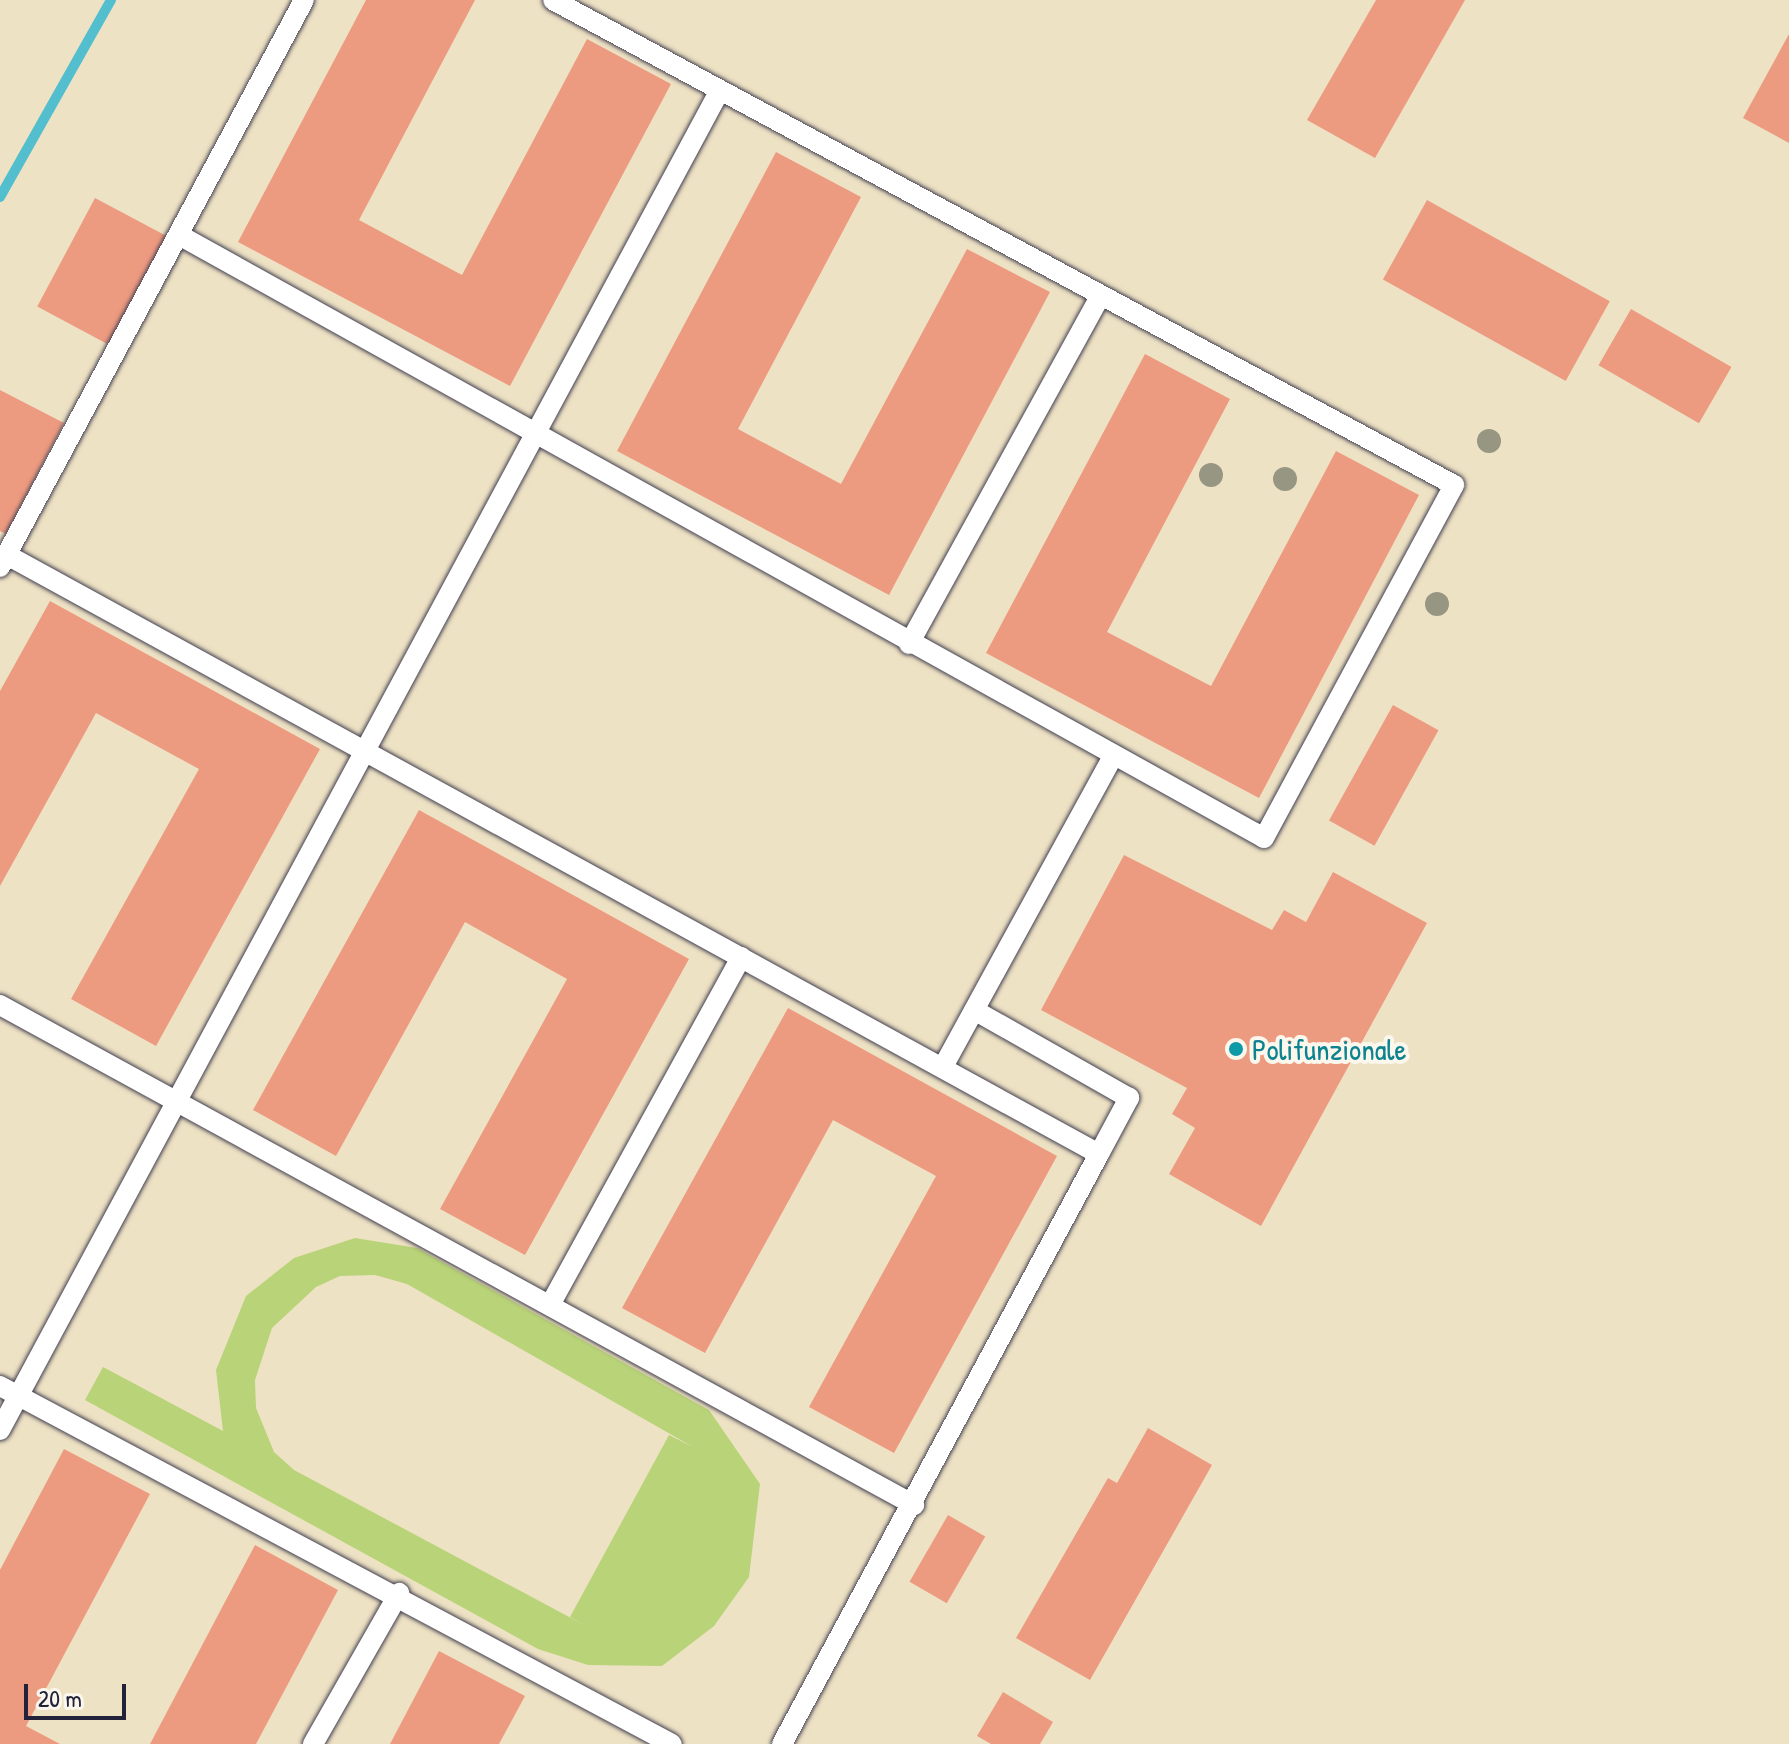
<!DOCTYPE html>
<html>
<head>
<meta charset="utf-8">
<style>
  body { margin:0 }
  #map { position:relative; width:1789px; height:1744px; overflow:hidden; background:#eee2c4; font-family:"Patrick Hand",sans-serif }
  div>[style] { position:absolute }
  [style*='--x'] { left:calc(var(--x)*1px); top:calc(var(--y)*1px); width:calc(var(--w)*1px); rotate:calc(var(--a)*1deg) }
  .green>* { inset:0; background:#b9d378 }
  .stream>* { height:10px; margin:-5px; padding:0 5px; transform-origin:5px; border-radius:5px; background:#52bece }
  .building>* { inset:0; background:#ed9b80; transform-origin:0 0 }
  .roads { filter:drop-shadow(0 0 2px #413f50) drop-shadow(0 0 2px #413f50) }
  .service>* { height:20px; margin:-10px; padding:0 10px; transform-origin:10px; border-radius:10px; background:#fff }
  .trees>* { width:24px; height:24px; margin:-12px; border-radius:50%; background:#979683 }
  .dots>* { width:22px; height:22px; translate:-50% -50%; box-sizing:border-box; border:4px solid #fbf7ec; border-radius:50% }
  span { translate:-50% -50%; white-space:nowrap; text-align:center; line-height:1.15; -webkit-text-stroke:8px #fbf7ec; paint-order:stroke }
  .culture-label { font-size:30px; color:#0d838f }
  .left { translate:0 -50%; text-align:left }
  .scale { position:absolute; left:24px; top:1684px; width:102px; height:36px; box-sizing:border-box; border:4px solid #22223b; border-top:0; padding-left:10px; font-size:24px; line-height:28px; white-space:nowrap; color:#22223b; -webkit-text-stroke:6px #fbf7ec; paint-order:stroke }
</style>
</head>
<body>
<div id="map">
  <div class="green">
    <i style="clip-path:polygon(evenodd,355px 1238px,417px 1248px,709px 1410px,760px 1484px,749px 1577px,714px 1626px,662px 1666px,588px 1665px,538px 1649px,85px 1400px,103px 1367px,223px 1431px,216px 1370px,246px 1296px,294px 1258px,355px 1238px,375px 1275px,407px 1284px,693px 1447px,669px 1435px,570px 1617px,586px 1626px,294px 1470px,274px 1452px,256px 1408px,255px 1380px,272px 1328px,316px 1287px,340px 1276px,375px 1275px)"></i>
  </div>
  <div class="stream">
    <i style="--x:0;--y:197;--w:226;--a:-60.6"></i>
  </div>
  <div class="building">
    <i style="clip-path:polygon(366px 0,475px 0,359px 220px,462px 275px,587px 39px,671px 84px,510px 386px,238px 242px)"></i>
    <i style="clip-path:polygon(1376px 0,1465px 0,1375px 158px,1307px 120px)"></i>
    <i style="clip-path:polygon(1789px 34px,1789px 143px,1743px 118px)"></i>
    <i style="clip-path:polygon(776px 152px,861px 197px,738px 429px,841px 484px,967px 249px,1050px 292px,889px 595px,617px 451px)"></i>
    <i style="left:95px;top:198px;width:81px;height:123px;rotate:28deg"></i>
    <i style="left:1427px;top:200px;width:209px;height:91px;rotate:29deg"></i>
    <i style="left:1631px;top:309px;width:116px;height:65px;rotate:30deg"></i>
    <i style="clip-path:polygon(1145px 354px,1230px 399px,1107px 632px,1211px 686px,1336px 451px,1419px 495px,1259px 798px,986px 653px)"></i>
    <i style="clip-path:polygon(0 390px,64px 423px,6px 534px,0 531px)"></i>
    <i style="clip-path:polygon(50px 601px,320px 749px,156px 1046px,71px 999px,199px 769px,96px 713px,0 886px,0 691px)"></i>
    <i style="left:1393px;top:705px;width:52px;height:132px;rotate:29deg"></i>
    <i style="clip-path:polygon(419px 810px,689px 959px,525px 1255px,440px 1209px,567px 979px,465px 922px,336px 1156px,253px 1110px)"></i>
    <i style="clip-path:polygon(1124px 855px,1272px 930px,1284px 910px,1306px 922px,1333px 872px,1427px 923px,1261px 1226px,1169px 1174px,1195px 1128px,1172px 1114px,1187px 1088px,1041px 1010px)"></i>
    <i style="clip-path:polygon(788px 1008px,1057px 1156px,894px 1453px,809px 1407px,936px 1176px,833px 1120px,705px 1353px,622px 1308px)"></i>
    <i style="clip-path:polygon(1148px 1428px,1212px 1465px,1090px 1680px,1016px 1638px,1108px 1478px,1117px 1483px)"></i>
    <i style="clip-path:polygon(64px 1449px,150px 1494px,26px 1726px,60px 1744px,0 1744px,0 1570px)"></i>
    <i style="left:948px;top:1515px;width:43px;height:77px;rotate:30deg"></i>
    <i style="clip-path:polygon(255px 1545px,338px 1590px,256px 1744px,150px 1744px)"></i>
    <i style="clip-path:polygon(439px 1651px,525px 1696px,499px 1744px,390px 1744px)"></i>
    <i style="clip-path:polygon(1003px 1692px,1053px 1722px,1040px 1744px,991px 1744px,977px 1736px)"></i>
  </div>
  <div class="roads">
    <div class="service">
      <i style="--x:179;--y:235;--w:1241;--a:29.06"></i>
      <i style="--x:1264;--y:838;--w:401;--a:-61.7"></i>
      <i style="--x:1454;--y:485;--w:1023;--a:-151.71"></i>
      <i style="--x:7;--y:555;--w:1245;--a:28.75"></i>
      <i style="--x:1099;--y:1154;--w:64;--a:-61.8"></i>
      <i style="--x:1129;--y:1098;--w:178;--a:-150.4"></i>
      <i style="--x:0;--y:567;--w:643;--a:-61.8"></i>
      <i style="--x:909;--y:644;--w:396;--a:-61.2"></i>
      <i style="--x:0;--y:1005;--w:1042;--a:28.68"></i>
      <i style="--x:944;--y:1065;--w:350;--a:-61.3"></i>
      <i style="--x:550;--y:1305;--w:397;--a:-61.2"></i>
      <i style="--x:0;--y:1386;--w:761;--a:28.05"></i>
      <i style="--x:0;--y:1430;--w:1519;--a:-61.75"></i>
      <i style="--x:313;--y:1744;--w:174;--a:-60.3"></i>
      <i style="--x:782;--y:1744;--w:670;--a:-61.75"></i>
    </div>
  </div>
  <div class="trees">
    <i style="left:1489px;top:441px"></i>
    <i style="left:1211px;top:475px"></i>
    <i style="left:1285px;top:479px"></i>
    <i style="left:1437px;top:604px"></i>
  </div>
  <div class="dots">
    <i style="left:1236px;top:1049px;background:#0f9aa8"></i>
  </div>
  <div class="culture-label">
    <span class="left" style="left:1252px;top:1049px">Polifunzionale</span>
  </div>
  <div class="scale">20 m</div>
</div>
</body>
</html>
